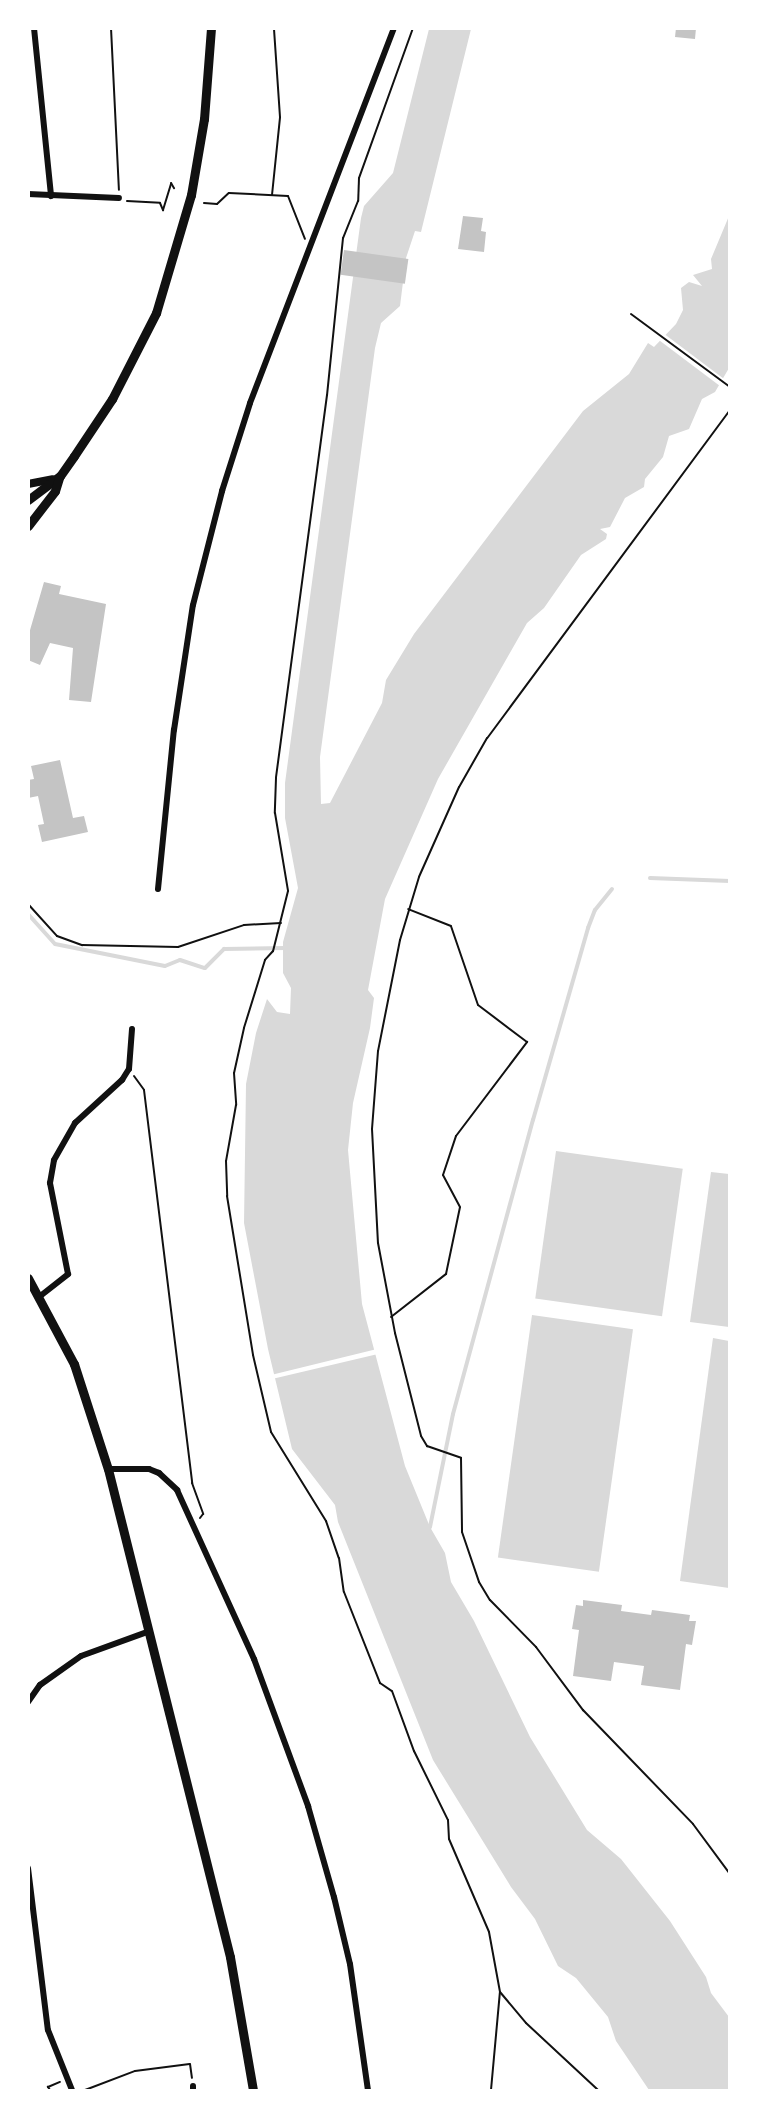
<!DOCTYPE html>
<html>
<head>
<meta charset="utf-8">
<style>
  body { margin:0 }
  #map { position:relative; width:758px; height:2119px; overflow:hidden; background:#fff; font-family:"Sofia Sans Condensed",sans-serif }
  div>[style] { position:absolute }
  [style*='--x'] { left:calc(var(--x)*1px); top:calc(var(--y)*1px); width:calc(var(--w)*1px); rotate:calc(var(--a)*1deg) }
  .water>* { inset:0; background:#d9d9d9; transform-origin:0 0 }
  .pier>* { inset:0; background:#fff; transform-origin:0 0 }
  .stream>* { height:4px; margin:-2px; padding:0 2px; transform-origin:2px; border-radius:2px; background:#d9d9d9 }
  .building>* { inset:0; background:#c4c4c4; transform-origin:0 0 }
  .path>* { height:2px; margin:-1px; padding:0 1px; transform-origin:1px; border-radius:1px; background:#111 }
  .minor>* { height:6px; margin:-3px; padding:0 3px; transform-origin:3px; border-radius:3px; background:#111 }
  .tertiary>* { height:8px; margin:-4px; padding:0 4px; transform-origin:4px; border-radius:4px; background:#111 }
  .secondary>* { height:9px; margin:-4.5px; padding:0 4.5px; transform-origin:4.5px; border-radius:4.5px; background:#111 }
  span { translate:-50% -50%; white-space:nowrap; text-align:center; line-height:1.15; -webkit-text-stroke:4.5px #fff; paint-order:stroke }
  .frame { position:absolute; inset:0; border:30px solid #fff; pointer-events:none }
</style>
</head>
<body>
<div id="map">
  <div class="water">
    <i style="clip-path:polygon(429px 29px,471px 29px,421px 232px,415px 231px,406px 258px,400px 306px,381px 323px,375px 348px,320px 757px,321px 804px,330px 803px,382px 703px,386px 680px,414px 634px,583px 411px,629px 374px,648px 343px,654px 347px,676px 324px,683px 310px,681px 288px,689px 282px,702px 286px,693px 275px,712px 269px,711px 259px,729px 216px,729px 368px,715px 392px,702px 399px,689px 429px,669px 436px,663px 457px,645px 479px,644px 487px,625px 498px,610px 527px,600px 529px,607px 534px,606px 539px,581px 555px,544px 608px,527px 623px,438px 779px,385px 899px,368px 990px,374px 998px,370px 1028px,353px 1103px,348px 1150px,362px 1304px,405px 1466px,430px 1527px,445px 1553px,451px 1582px,474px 1621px,530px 1737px,587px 1830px,621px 1859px,670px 1921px,706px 1977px,711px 1993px,729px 2017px,729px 2090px,649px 2090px,616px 2041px,608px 2017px,576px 1978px,558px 1966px,535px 1919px,511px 1887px,433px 1760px,338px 1522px,335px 1505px,292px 1449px,268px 1349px,244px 1223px,246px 1084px,256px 1033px,267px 999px,277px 1012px,290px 1014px,291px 988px,283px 973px,283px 942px,298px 888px,285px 818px,285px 783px,361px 218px,364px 206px,393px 173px)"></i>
    <i style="left:556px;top:1151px;width:128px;height:149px;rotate:8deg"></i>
    <i style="clip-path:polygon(711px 1172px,729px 1174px,729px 1327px,690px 1322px)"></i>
    <i style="left:532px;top:1315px;width:102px;height:245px;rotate:8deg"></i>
    <i style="clip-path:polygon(713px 1338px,729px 1341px,729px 1588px,680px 1581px)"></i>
  </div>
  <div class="pier">
    <i style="left:663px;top:333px;width:79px;height:8px;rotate:37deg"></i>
    <i style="clip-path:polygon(377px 1349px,378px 1354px,272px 1379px,271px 1375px)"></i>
  </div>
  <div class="stream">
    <i style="--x:650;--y:878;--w:80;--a:2.1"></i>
    <i style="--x:28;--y:914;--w:40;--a:48"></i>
    <i style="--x:55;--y:944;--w:112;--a:11.3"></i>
    <i style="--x:165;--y:966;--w:16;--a:-22"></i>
    <i style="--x:180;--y:960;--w:26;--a:18"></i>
    <i style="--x:205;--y:968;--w:27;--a:-45"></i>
    <i style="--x:224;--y:949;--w:62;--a:-0.9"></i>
    <i style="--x:430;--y:1527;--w:115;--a:-78.5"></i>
    <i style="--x:453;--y:1414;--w:305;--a:-74.8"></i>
    <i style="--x:533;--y:1120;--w:200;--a:-74"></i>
    <i style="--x:588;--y:928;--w:19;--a:-69"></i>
    <i style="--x:595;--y:910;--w:27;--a:-51"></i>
  </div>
  <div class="building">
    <i style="clip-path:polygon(676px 28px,696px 28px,695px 39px,675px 37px)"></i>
    <i style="clip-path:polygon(463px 216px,483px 218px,481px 231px,486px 232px,484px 252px,458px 249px)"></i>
    <i style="left:344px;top:250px;width:65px;height:25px;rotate:8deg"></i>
    <i style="clip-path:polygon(44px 582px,61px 586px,59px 594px,106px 604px,91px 702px,69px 700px,73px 648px,50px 643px,40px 665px,28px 660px,28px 637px)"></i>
    <i style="clip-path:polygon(60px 760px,73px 818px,84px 816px,88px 832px,42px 842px,38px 825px,44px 824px,38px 796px,28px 798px,28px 780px,34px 779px,31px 766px)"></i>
    <i style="clip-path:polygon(583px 1600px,622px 1605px,621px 1611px,651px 1615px,652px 1610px,690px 1615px,689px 1621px,696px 1621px,692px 1645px,686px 1644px,680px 1690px,641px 1685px,644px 1666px,614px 1662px,611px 1681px,573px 1676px,579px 1630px,572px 1629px,576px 1605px,583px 1606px)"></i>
  </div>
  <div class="path">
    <i style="--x:111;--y:28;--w:162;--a:87.2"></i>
    <i style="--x:413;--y:28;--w:159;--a:109.8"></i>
    <i style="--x:359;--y:178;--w:23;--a:92"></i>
    <i style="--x:358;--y:201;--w:40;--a:112"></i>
    <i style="--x:343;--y:238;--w:158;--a:95.8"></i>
    <i style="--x:327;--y:395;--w:386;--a:97.6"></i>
    <i style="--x:276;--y:778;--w:35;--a:92"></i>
    <i style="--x:275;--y:813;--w:79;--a:80.5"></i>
    <i style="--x:288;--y:891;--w:62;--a:104"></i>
    <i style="--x:273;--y:951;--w:12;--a:132"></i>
    <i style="--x:265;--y:960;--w:71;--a:107.2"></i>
    <i style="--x:244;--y:1028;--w:46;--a:102.5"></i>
    <i style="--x:234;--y:1073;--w:32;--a:86"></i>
    <i style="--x:236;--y:1105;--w:57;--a:100.1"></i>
    <i style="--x:226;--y:1161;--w:35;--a:88"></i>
    <i style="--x:227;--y:1196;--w:161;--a:80.7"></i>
    <i style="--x:253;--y:1355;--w:79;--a:76.8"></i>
    <i style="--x:271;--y:1432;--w:105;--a:58.3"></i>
    <i style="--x:326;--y:1521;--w:39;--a:71"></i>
    <i style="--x:339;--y:1558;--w:34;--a:82"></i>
    <i style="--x:344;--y:1592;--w:98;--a:68.4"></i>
    <i style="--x:380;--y:1683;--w:14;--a:34"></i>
    <i style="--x:392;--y:1691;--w:64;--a:69.9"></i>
    <i style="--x:414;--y:1751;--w:77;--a:63.8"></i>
    <i style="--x:448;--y:1820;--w:19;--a:87"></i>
    <i style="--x:449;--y:1839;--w:101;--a:66.7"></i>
    <i style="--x:489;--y:1932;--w:61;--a:79.6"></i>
    <i style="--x:500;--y:1992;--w:40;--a:50"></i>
    <i style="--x:526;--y:2023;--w:98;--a:42.9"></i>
    <i style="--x:272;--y:195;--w:78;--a:-84.1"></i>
    <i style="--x:280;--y:117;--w:89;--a:-93.9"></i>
    <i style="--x:127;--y:201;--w:33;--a:3"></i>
    <i style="--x:160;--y:203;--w:8;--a:67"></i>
    <i style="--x:163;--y:210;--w:28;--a:-73"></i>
    <i style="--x:171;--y:183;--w:6;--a:59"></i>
    <i style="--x:204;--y:203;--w:13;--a:4"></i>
    <i style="--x:217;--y:204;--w:16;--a:-43"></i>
    <i style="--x:229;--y:193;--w:59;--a:2.9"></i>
    <i style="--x:288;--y:196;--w:46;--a:68.4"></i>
    <i style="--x:631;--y:314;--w:123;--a:36.4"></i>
    <i style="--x:730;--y:410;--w:408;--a:126.5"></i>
    <i style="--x:487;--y:738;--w:56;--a:119.7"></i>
    <i style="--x:459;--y:787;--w:98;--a:114"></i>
    <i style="--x:419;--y:877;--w:66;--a:106.8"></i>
    <i style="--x:400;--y:940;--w:113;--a:101.2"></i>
    <i style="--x:378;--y:1051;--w:78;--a:94.4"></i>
    <i style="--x:372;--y:1129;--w:114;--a:87"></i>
    <i style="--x:378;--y:1243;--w:92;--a:79.3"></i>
    <i style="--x:395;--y:1333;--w:106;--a:75.8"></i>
    <i style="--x:421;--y:1436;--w:12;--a:59"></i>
    <i style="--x:427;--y:1446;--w:36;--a:19"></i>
    <i style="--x:461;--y:1458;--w:74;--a:89.2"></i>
    <i style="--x:462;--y:1532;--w:53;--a:71.2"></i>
    <i style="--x:479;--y:1582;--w:21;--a:59"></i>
    <i style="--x:490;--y:1600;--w:66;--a:45.6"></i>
    <i style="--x:536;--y:1647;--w:79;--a:53.3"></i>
    <i style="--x:583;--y:1710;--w:158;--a:46"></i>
    <i style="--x:693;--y:1824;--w:62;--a:53.5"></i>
    <i style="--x:28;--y:904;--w:43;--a:47.8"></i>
    <i style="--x:57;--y:936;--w:27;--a:20"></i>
    <i style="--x:82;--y:945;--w:96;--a:1.2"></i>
    <i style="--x:178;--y:947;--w:70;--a:-18.4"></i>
    <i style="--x:244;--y:925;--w:37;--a:-3"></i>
    <i style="--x:134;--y:1076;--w:17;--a:54"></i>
    <i style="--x:144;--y:1090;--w:396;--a:83"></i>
    <i style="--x:192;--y:1483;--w:33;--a:70"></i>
    <i style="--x:203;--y:1514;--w:5;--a:127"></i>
    <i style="--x:391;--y:1317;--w:70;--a:-38"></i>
    <i style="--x:446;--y:1274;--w:68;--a:-78.2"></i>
    <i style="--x:460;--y:1207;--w:36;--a:-118"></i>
    <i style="--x:443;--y:1175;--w:41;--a:-71.6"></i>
    <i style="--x:456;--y:1136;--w:118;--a:-52.9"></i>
    <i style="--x:527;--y:1042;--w:61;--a:-142.9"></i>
    <i style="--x:478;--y:1005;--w:83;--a:-108.9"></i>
    <i style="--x:451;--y:926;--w:46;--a:-158.4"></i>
    <i style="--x:50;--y:2090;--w:4;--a:-124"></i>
    <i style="--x:48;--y:2087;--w:13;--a:-23"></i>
    <i style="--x:85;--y:2090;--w:53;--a:-20.8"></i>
    <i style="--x:135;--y:2071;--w:55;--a:-7.3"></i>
    <i style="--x:190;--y:2064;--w:14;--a:82"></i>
    <i style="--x:491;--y:2090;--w:98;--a:-84.8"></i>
  </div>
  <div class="minor">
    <i style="--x:34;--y:28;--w:169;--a:84.2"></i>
    <i style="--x:28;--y:194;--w:91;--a:2.5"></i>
    <i style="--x:158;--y:889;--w:160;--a:-84.3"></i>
    <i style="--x:174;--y:730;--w:126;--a:-81.4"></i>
    <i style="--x:193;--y:605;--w:118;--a:-75.7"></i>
    <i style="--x:222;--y:491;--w:92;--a:-72.3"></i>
    <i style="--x:250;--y:403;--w:402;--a:-69"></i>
    <i style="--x:39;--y:1297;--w:37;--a:-38"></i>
    <i style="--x:68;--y:1274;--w:93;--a:-101.2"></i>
    <i style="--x:50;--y:1183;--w:23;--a:-80"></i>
    <i style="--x:54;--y:1160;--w:43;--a:-60.4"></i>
    <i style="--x:75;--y:1123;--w:64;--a:-42.5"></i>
    <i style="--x:122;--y:1080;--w:13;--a:-58"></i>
    <i style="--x:129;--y:1069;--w:40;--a:-85.7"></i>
    <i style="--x:108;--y:1469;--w:41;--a:0"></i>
    <i style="--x:149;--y:1469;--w:11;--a:22"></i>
    <i style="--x:159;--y:1473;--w:25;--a:43"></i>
    <i style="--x:177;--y:1490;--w:186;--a:65.5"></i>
    <i style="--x:254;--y:1659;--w:157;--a:69.8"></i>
    <i style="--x:308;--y:1806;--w:95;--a:74.1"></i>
    <i style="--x:334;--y:1897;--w:69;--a:76.6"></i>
    <i style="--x:350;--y:1964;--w:127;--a:81.9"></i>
    <i style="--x:28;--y:1702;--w:21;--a:-55"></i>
    <i style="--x:40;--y:1685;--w:50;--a:-35.3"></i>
    <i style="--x:81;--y:1656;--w:70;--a:-20"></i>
    <i style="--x:28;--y:1868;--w:163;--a:83"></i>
    <i style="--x:48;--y:2030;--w:65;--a:68.2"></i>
    <i style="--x:193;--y:2086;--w:4;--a:90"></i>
  </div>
  <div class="tertiary">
    <i style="--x:28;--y:484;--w:25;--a:-11"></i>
  </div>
  <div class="secondary">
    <i style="--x:28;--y:500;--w:40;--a:-37"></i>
    <i style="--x:60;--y:476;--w:24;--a:-55"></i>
    <i style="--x:74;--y:456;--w:69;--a:-56.3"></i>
    <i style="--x:112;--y:399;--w:97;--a:-62.9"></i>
    <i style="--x:156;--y:313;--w:123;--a:-73.5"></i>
    <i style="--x:191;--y:195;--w:77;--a:-80.3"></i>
    <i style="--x:204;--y:119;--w:91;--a:-85.6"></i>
    <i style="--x:28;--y:526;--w:44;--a:-52.4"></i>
    <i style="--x:55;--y:491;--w:14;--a:-73"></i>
    <i style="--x:28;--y:1278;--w:98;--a:61.9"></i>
    <i style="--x:74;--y:1364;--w:110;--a:72.1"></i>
    <i style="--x:108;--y:1469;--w:503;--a:75.96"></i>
    <i style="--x:230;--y:1957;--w:135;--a:80.2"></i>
  </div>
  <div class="frame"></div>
</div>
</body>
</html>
